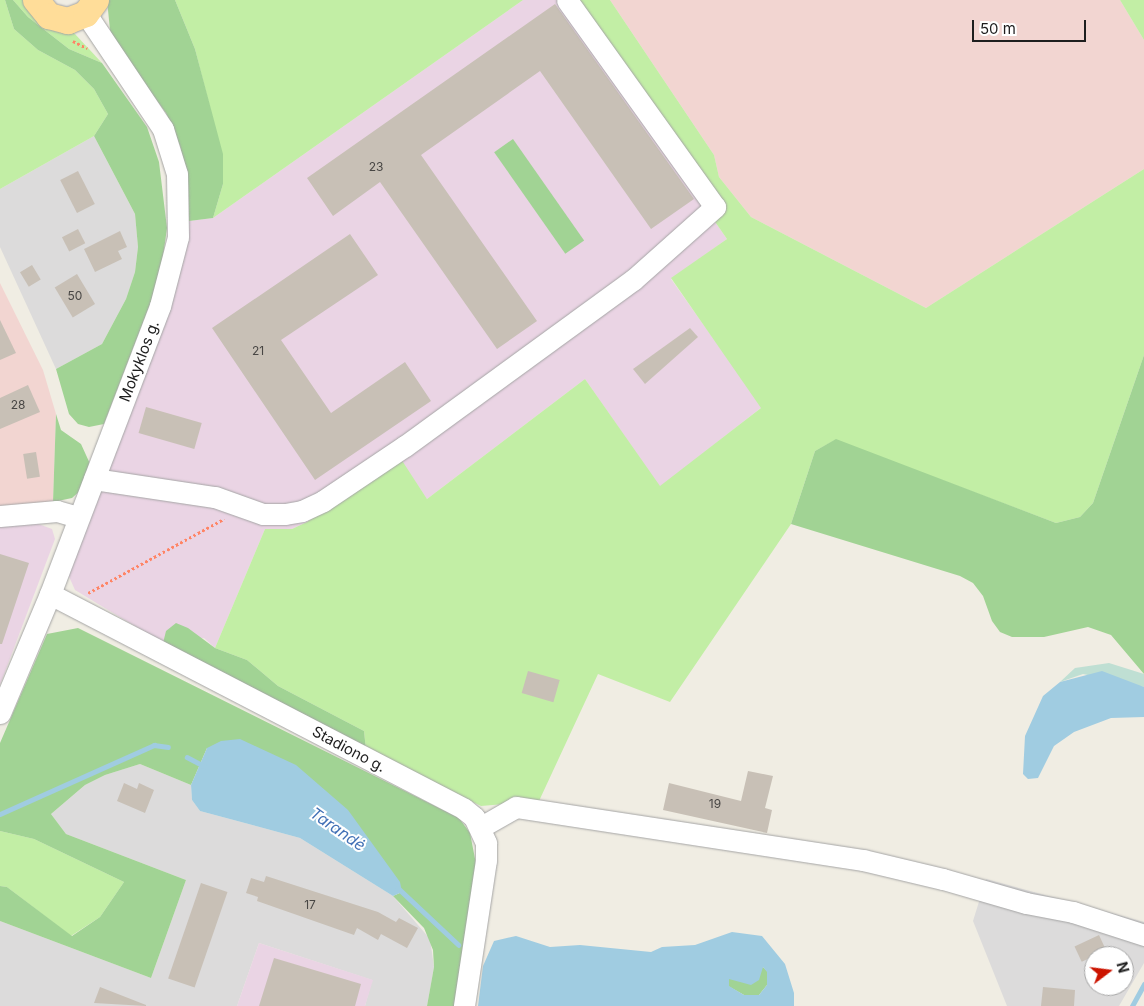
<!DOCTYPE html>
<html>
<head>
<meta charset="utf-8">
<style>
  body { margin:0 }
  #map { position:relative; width:1144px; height:1006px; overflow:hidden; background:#f0ede3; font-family:Inter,sans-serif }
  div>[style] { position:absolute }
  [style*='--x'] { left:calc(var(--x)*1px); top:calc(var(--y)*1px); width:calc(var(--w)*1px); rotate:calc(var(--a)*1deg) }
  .residential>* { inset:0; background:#dcdbdb }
  .commercial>* { inset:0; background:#f2d5d1 }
  .industrial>* { inset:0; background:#ead4e4 }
  .grass>* { inset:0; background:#c2eea5 }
  .forest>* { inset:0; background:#a1d394; transform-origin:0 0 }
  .wetland>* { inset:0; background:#bfdfd3 }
  .water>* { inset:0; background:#a0cce1 }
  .stream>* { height:4.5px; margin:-2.25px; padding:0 2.25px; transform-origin:2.25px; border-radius:2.25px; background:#a0cce1 }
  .building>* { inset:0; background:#c8c0b6; transform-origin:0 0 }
  .path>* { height:2.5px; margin-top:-1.25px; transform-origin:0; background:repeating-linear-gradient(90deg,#ff8465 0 2.5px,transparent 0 5px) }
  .roads { filter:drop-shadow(0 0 1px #a5a5a5) drop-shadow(0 0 1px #a5a5a5) }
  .minor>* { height:21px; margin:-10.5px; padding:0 10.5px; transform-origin:10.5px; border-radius:10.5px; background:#fff }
  .major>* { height:26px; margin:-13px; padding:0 13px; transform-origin:13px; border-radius:13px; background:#fd9 }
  span { translate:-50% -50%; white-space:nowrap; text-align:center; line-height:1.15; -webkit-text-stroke:4px #fff; paint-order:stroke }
  .number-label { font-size:12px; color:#484644 }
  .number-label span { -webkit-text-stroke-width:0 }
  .street-label { font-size:15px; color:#1e1e1e }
  .water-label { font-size:16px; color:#4271b6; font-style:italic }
  .north { position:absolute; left:1084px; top:946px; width:50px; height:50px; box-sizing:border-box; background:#fff; border:1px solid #a5a5a5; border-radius:50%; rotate:75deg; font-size:14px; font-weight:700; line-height:20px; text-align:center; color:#1e1e1e }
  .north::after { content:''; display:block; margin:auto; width:18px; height:22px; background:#cc1400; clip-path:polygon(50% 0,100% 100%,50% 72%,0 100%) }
  .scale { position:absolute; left:972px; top:20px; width:114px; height:22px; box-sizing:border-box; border:2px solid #1e1e1e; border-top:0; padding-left:6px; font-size:15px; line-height:18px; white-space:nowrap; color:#1e1e1e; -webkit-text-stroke:4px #fff; paint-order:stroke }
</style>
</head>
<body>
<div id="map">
  <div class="residential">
    <i style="clip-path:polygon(94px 136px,135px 214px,138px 247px,135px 272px,126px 299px,102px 344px,56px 369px,0 247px,0 189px)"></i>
    <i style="clip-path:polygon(140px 764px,191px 785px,192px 800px,200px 811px,300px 838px,393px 896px,430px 939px,434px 967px,427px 1006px,365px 1006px,372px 980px,259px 943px,237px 1006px,0 1006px,0 921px,151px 978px,186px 880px,66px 834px,51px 814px,85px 785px,105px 775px)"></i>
    <i style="clip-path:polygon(evenodd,986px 879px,1144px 922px,1144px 963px,1119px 1006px,1007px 1006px,973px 921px,986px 879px,1094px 956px,1124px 956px,1124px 986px,1094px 986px,1094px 956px)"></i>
  </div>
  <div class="commercial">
    <i style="clip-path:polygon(610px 0,1120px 0,1144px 40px,1144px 169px,926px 308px,751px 217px,719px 177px,714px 155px)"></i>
    <i style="clip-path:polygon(0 283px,43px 370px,56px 414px,53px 502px,0 510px)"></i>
  </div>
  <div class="industrial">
    <i style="clip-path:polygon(523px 0,561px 0,727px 239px,671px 279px,762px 407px,660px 487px,585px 379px,427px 499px,400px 459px,307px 522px,292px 529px,265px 529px,215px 648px,204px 638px,163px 643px,75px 590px,67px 572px,184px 259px,189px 221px,213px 218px)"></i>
    <i style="clip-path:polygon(30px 521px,52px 529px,55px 539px,0 685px,0 526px)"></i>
    <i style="clip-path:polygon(259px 943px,373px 980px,365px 1006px,237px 1006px)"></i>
  </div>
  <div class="grass">
    <i style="clip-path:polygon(0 0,5px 0,14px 29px,38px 50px,75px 70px,94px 89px,108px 114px,94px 136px,0 189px)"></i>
    <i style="clip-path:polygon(13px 0,27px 0,74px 33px,102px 63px,69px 49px,28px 17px)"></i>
    <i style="clip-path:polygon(175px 0,523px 0,213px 218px,223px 184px,222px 154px,195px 49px)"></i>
    <i style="clip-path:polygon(561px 0,610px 0,714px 155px,719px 177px,751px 217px,926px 308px,1144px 169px,1144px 355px,1093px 503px,1080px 517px,1056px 523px,835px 440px,815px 451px,791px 524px,670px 702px,598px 674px,539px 801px,481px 806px,366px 750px,364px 731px,278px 686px,247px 660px,215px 648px,265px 529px,292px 529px,307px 522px,401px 459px,427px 499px,585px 379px,660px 486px,761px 408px,671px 278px,727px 239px)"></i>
    <i style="clip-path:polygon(1120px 0,1144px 0,1144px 40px)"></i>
    <i style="clip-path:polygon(0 831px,34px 839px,124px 882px,100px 917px,71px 936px,7px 887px,0 886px)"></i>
  </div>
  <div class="forest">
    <i style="clip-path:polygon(5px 0,13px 0,28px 17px,69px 49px,102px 63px,147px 127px,159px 162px,167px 228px,162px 264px,152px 299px,104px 424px,89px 427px,78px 424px,69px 414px,56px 369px,102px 344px,126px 299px,135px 272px,138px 247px,135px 214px,94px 136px,108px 114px,94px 89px,75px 70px,38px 50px,14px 29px)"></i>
    <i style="clip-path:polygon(107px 0,175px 0,195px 49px,223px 154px,223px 184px,213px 218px,189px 221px,188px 180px,180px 146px,166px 113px,117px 47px,110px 30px)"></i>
    <i style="left:513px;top:139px;width:124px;height:23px;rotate:55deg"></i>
    <i style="clip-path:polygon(1144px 355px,1144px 674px,1111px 635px,1088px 627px,1044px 637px,1012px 637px,1000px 632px,992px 621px,983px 596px,973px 583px,960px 576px,791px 524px,815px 451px,836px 439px,1056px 523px,1080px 517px,1093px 503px)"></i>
    <i style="clip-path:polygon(56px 414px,61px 430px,81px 444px,91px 466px,81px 490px,72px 498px,53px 502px)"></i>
    <i style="clip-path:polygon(176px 623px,188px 628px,215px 648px,247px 660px,278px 686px,364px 731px,366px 750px,163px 643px,166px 631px)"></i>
    <i style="clip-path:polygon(78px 628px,459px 818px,470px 833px,477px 869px,456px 1006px,427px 1006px,434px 967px,433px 950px,424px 928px,393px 896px,402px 892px,207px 748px,191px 785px,140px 764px,105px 775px,85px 785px,51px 814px,66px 834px,186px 880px,151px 978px,0 921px,0 886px,7px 887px,72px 936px,100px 917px,124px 882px,34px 839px,0 831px,0 743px,47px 634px)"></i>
    <i style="clip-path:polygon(763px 967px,767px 971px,767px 985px,759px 995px,744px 995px,728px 986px,729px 979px)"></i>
  </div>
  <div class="wetland">
    <i style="clip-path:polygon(1109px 663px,1144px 674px,1144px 687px,1083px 674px,1060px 682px,1075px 668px)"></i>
  </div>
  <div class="water">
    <i style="clip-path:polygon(1102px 671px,1144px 687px,1144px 717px,1111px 718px,1074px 732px,1054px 746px,1038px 778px,1028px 779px,1023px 774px,1025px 736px,1043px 696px,1060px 682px)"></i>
    <i style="clip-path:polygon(240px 739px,296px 765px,348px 810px,400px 882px,402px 892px,393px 896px,300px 838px,200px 811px,192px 800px,191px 785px,207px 748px,221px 741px)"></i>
    <i style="clip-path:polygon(evenodd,732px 932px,762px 936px,785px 964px,794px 993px,794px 1006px,478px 1006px,483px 966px,494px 941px,516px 936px,550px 947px,580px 945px,651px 952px,662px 947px,695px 945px,732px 932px,763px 967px,767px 972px,767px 985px,759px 995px,744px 995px,729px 986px,729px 979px,751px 985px,759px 980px,763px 967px)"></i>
  </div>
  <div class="stream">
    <i style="--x:187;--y:757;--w:19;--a:28"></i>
    <i style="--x:0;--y:814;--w:169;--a:-24.1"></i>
    <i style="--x:154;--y:745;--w:14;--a:8"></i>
    <i style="--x:398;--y:888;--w:83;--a:43.1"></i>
    <i style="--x:1132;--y:1006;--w:25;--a:-61"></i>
  </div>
  <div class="building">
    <i style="clip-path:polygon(555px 4px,694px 199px,651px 229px,540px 71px,421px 155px,537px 321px,497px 349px,380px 182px,333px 216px,307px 178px)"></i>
    <i style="left:78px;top:171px;width:37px;height:20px;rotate:63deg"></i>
    <i style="left:78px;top:229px;width:16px;height:18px;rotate:63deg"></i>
    <i style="clip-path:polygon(120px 231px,127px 247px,118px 251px,122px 259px,95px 272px,84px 249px)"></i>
    <i style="clip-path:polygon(350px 234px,378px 275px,281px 340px,331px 413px,405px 362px,431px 401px,315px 480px,212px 328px)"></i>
    <i style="left:32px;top:265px;width:17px;height:14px;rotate:59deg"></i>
    <i style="left:77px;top:274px;width:35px;height:26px;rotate:59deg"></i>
    <i style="clip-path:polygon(0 320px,16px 353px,0 360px)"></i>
    <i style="clip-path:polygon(690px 328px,698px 337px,645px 384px,633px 369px)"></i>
    <i style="clip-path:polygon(28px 385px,40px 412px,0 429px,0 398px)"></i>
    <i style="left:146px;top:407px;width:58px;height:27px;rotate:16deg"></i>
    <i style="left:36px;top:452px;width:25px;height:13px;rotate:81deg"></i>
    <i style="clip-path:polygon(0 554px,29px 563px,2px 644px,0 644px)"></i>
    <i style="left:528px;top:671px;width:33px;height:23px;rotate:16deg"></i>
    <i style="clip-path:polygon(748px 771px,773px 776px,765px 808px,772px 810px,767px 833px,663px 810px,669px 783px,741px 801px)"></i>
    <i style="clip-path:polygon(124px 783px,137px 789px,139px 783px,154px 790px,145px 813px,117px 801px)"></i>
    <i style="clip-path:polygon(266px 876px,378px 912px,396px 922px,399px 918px,418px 928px,407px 948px,381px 934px,378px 940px,357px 928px,354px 935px,257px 901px,258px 897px,246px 893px,251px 878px,264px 882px)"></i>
    <i style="left:201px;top:883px;width:28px;height:101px;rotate:19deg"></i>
    <i style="left:1099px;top:935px;width:17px;height:27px;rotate:65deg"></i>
    <i style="clip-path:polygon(274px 958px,361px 984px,355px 1006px,259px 1006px)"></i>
    <i style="clip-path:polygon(100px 987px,146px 1005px,146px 1006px,94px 1003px)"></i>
    <i style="clip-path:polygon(1043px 987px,1075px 990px,1074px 1006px,1041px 1006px)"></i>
  </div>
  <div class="path">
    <i style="--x:73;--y:41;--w:16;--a:27"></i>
    <i style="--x:88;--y:593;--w:155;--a:-28.6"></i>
  </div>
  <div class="roads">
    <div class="minor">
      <i style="--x:94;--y:479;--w:122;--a:8.5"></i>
      <i style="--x:215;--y:497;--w:51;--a:19.5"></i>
      <i style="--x:263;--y:514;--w:22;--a:0"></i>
      <i style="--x:285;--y:514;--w:17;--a:-10"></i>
      <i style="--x:302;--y:511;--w:23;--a:-25"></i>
      <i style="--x:323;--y:501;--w:99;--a:-33.9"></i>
      <i style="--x:405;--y:446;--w:282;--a:-36.1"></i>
      <i style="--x:633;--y:280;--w:110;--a:-41.7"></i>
      <i style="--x:715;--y:207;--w:254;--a:-125.6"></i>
      <i style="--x:0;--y:516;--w:57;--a:-5"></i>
      <i style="--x:57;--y:511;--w:22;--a:16"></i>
      <i style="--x:50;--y:594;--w:466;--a:27.4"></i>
      <i style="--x:464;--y:809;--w:13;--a:39"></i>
      <i style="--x:474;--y:817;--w:29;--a:65"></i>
      <i style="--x:486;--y:843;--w:17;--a:90"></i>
      <i style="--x:486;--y:860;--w:148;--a:98.6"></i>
      <i style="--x:0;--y:713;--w:129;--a:-67.2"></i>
      <i style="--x:50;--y:594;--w:308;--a:-69.1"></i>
      <i style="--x:160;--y:306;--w:71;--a:-75.4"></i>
      <i style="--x:178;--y:237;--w:63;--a:-90.9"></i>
      <i style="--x:177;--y:174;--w:47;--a:-107.3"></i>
      <i style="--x:163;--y:129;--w:138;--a:-123.8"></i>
      <i style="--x:481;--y:827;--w:40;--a:-29.7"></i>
      <i style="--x:516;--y:807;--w:351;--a:8.7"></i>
      <i style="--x:863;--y:860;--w:82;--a:13.4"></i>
      <i style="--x:943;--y:879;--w:86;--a:16.1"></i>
      <i style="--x:1026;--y:903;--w:48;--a:10.8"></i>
      <i style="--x:1073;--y:912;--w:75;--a:17.9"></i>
    </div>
    <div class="major">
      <i style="--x:36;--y:0;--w:21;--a:51"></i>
      <i style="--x:49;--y:16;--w:20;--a:15"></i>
      <i style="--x:68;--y:21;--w:19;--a:-21"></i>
      <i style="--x:86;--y:14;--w:17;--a:-54"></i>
    </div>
  </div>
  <div class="number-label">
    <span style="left:376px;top:167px">23</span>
    <span style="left:75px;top:296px">50</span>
    <span style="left:258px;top:351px">21</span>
    <span style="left:18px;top:405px">28</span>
    <span style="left:715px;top:804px">19</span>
    <span style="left:310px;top:905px">17</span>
  </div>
  <div class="street-label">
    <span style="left:139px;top:361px;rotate:-69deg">Mokyklos g.</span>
    <span style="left:349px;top:749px;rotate:28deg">Stadiono g.</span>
  </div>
  <div class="water-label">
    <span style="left:338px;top:829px;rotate:35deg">Tarandė</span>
  </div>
  <div class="north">N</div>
  <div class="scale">50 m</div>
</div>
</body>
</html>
